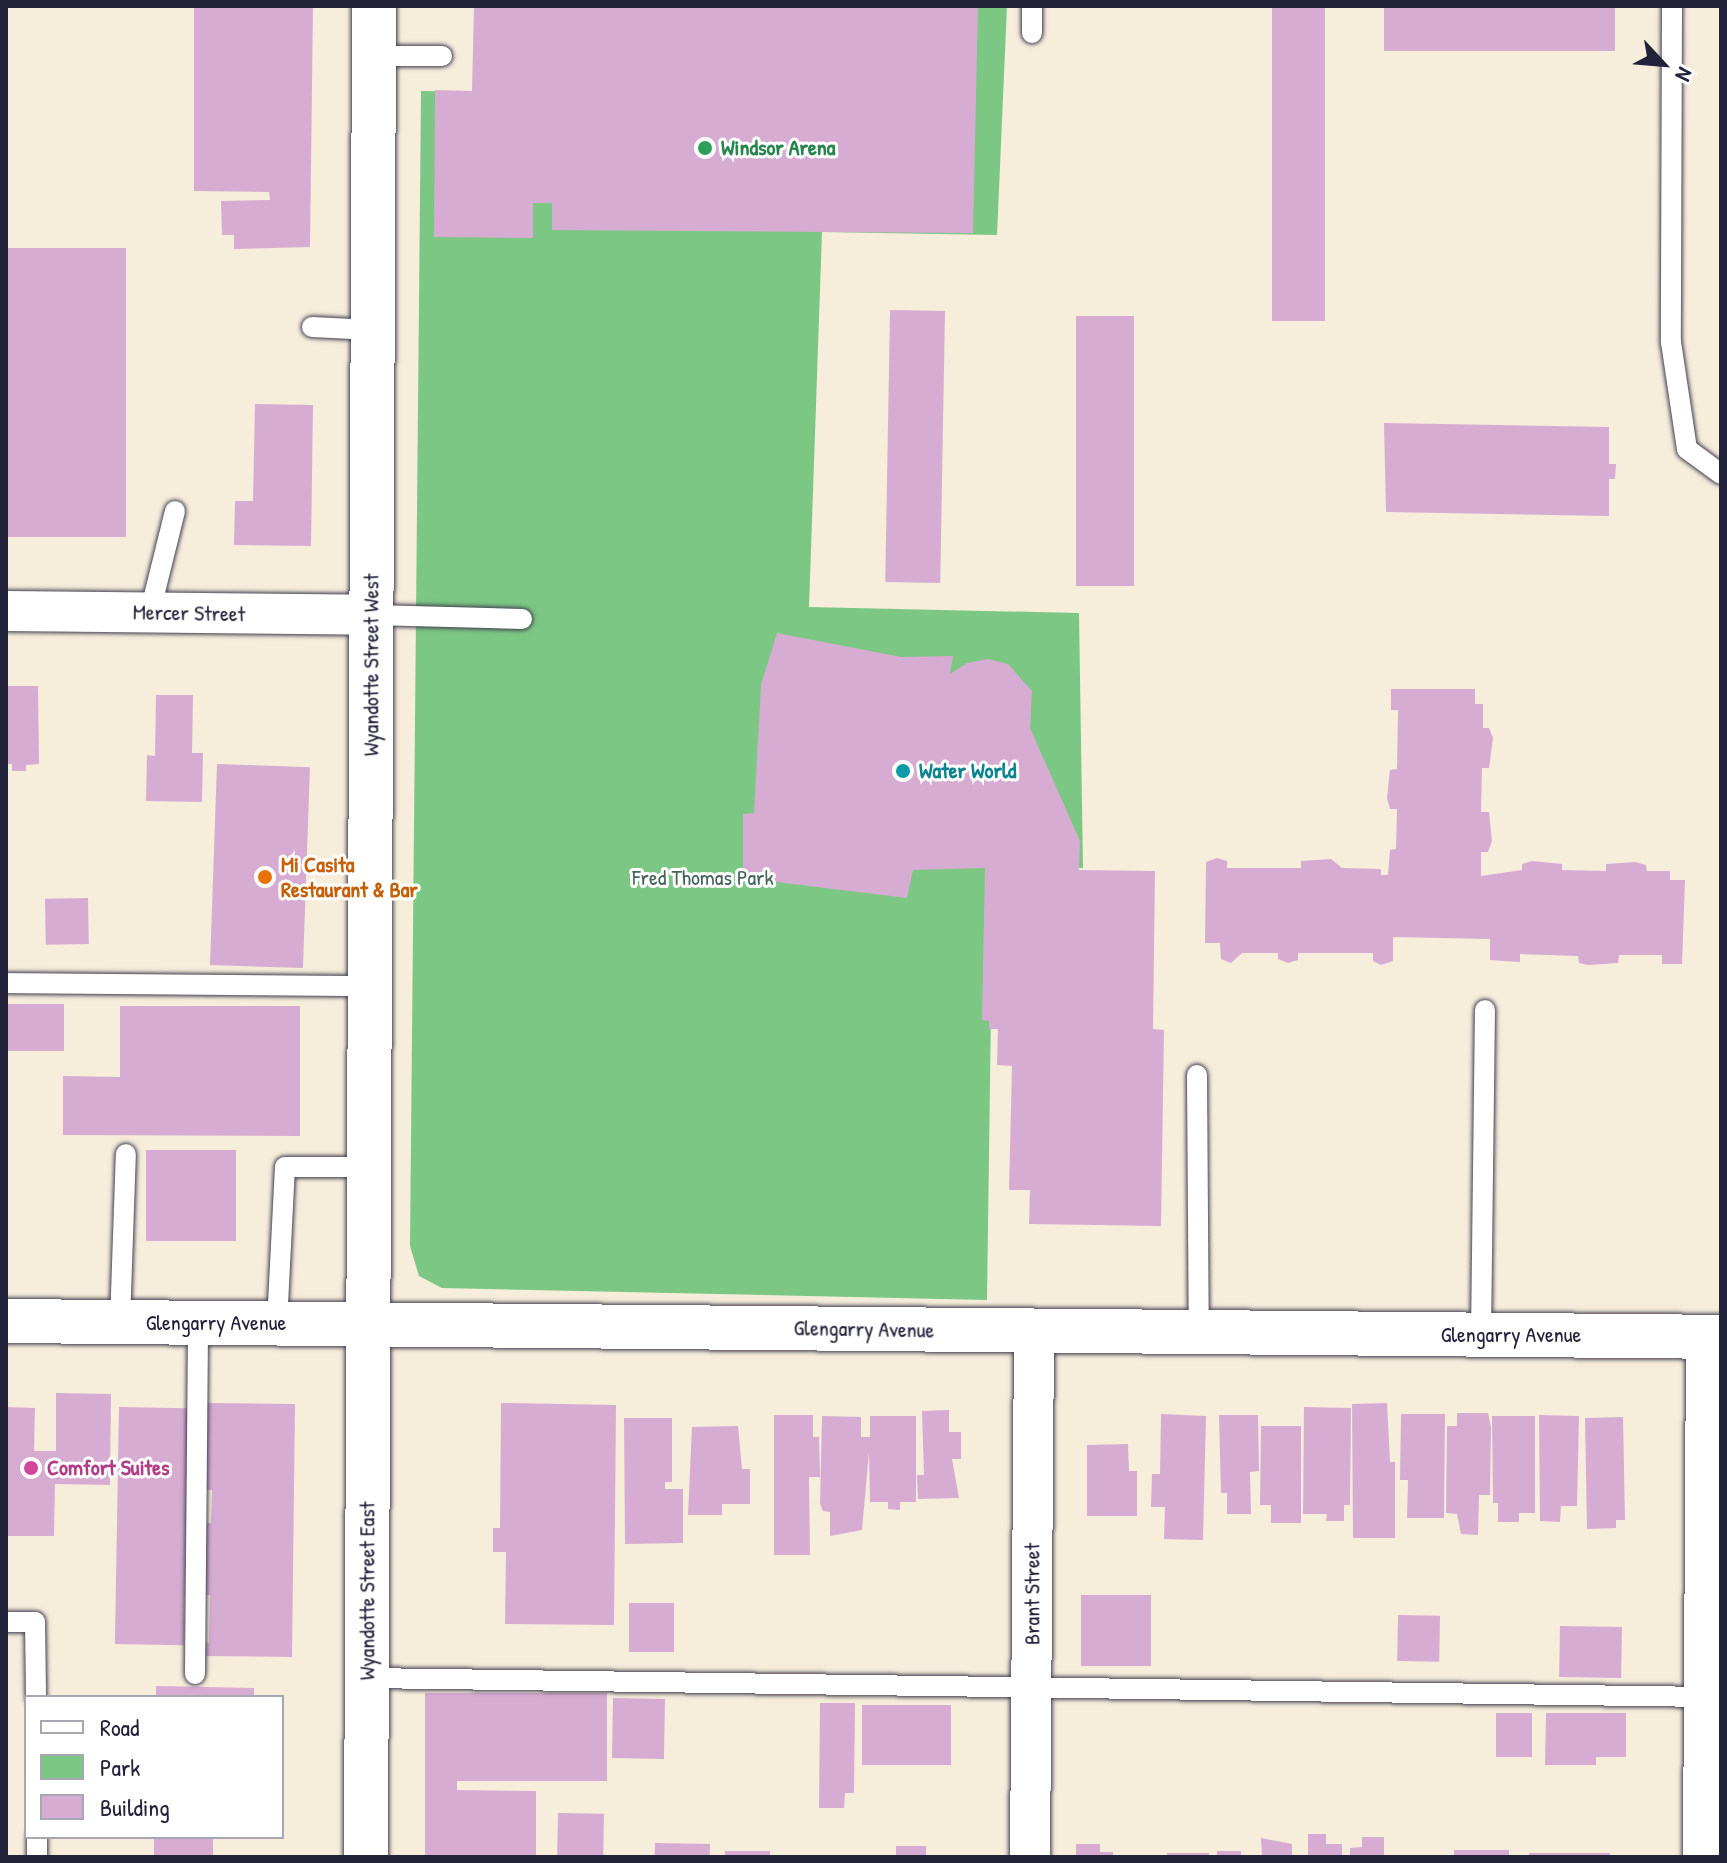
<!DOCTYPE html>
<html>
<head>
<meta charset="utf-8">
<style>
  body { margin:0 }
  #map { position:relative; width:1727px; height:1863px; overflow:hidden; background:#f6eddb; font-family:"Patrick Hand",sans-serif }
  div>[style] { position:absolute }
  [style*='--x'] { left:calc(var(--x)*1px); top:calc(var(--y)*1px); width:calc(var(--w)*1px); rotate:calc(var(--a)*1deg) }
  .green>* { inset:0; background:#7cc784 }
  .building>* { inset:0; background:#d7acd2; transform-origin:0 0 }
  .roads { filter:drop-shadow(0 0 2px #424053) drop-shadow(0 0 2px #424053) }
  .service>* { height:20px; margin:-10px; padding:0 10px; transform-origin:10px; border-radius:10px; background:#fff }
  .minor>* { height:40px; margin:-20px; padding:0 20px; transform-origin:20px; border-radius:20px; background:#fff }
  .secondary>* { height:44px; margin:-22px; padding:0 22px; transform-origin:22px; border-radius:22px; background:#fff }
  .dots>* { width:22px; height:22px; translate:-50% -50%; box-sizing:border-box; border:4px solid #fff; border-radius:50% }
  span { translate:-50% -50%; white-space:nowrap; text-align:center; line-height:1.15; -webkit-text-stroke:6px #fff; paint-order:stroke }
  .leisure-label { font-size:22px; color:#27864d; font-weight:700 }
  .left { translate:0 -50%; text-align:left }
  .street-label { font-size:22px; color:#22223b }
  .culture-label { font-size:22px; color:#0d838f; font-weight:700 }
  .food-label { font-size:22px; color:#c56008; font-weight:700 }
  .park-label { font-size:22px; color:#466458 }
  .hotel-label { font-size:22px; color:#b23c85; font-weight:700 }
  .frame { position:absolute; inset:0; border:8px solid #22223b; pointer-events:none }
  .legend { position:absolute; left:24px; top:1695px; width:260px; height:144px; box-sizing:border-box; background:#fff; border:2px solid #a7a7b1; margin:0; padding:10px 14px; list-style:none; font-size:24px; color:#22223b }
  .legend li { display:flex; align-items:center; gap:16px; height:40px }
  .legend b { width:40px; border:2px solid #a7a7b1 }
  .north { position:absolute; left:1623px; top:24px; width:80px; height:80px; -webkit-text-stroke:6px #fff; paint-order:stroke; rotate:116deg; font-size:22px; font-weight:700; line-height:32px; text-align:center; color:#22223b }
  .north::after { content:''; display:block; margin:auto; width:28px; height:36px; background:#22223b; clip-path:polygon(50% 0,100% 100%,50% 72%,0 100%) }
</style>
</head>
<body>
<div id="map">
  <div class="green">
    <i style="clip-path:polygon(553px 6px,1007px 6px,997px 235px,822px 232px,809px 607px,1079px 613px,1083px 868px,993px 866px,987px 1300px,442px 1288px,419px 1276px,410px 1246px,421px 91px,551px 92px)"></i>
  </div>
  <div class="building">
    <i style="clip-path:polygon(194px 6px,313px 6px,310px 247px,234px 249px,234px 235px,222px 235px,221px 201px,270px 200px,269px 192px,194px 191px)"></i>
    <i style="clip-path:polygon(474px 6px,978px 6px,973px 233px,552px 230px,552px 203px,533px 203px,533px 238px,434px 237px,435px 90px,472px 91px)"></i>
    <i style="left:1272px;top:6px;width:53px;height:315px"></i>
    <i style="left:1384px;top:6px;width:231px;height:45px"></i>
    <i style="left:6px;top:248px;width:120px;height:289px"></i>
    <i style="left:890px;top:310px;width:55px;height:272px;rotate:1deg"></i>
    <i style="left:1076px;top:316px;width:58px;height:270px"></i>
    <i style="clip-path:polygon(255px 404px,313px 405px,311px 546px,234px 545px,235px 501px,253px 501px)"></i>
    <i style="clip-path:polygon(1384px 423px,1609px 427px,1609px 464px,1616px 464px,1615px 479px,1609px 479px,1609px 516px,1386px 512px)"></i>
    <i style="clip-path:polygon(777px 633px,901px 657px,953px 656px,950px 674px,967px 663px,988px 659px,1008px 664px,1032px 691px,1030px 728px,1080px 841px,1079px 870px,1155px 871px,1153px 1029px,1164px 1030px,1161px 1226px,1029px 1224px,1030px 1190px,1009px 1190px,1012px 1066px,997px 1065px,998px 1029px,989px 1029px,989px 1021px,982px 1020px,985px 868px,913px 870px,907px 898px,743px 878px,743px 814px,754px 813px,761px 685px)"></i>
    <i style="clip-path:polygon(6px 686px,38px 686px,39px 764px,26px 765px,26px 771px,12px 771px,12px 764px,6px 764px)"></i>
    <i style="clip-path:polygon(1391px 689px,1475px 689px,1475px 704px,1483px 704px,1483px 728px,1489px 728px,1493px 738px,1489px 768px,1482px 768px,1481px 812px,1489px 812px,1492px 841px,1488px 852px,1481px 852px,1481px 876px,1522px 870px,1522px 864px,1532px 861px,1562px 864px,1562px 870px,1606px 871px,1606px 864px,1635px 862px,1646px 865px,1647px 871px,1670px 871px,1670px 880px,1685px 880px,1682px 964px,1662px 964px,1662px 955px,1619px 955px,1618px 963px,1588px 965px,1579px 963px,1578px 956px,1520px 954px,1520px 962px,1490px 960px,1490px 939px,1393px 937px,1393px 961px,1381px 965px,1373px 961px,1373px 953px,1298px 953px,1298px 960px,1288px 963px,1278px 959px,1278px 953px,1242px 953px,1231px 963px,1221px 959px,1220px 943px,1205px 943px,1206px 862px,1217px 858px,1227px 861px,1227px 868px,1301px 868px,1301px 861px,1331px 859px,1342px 868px,1381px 869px,1381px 875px,1388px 875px,1390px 850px,1396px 849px,1397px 809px,1390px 809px,1387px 798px,1390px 770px,1397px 769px,1398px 710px,1391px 710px)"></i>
    <i style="clip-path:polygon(156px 695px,193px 695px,192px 753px,203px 753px,202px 802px,146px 801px,147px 755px,155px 756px)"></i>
    <i style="left:217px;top:764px;width:93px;height:201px;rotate:2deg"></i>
    <i style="left:88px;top:898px;width:46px;height:43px;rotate:89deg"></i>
    <i style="left:6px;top:1004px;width:58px;height:47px"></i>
    <i style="clip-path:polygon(120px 1006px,300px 1006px,300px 1136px,63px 1135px,63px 1076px,120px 1077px)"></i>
    <i style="left:146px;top:1150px;width:90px;height:91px"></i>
    <i style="clip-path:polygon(56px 1393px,111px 1394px,110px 1485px,55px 1484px,54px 1536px,6px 1536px,6px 1407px,35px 1408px,34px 1451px,56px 1451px)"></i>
    <i style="clip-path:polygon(205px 1403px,295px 1404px,292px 1657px,202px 1656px,202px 1642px,209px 1643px,210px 1595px,201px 1595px,202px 1523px,211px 1523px,212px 1490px,204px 1490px)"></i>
    <i style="clip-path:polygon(501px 1403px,616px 1405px,614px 1625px,505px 1624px,506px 1552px,493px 1552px,493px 1528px,500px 1528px)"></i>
    <i style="clip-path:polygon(1387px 1403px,1390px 1462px,1395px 1462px,1395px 1538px,1353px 1538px,1352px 1404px)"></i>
    <i style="left:119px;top:1407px;width:69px;height:237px;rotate:1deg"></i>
    <i style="clip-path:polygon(1304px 1407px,1351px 1408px,1350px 1505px,1344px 1505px,1344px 1521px,1326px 1521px,1327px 1514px,1303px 1514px)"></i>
    <i style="clip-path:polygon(949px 1410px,949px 1432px,961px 1432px,961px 1459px,952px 1459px,959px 1498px,918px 1499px,917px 1475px,924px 1475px,922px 1411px)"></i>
    <i style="clip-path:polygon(1457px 1413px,1488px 1413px,1491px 1427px,1490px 1495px,1479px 1495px,1478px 1535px,1461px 1534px,1457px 1514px,1446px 1513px,1447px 1426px,1457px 1426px)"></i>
    <i style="clip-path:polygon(1161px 1414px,1206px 1416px,1203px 1540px,1164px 1539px,1165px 1507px,1151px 1507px,1152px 1474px,1160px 1474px)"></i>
    <i style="clip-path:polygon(1401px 1414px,1445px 1414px,1444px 1518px,1407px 1518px,1408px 1480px,1400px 1480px)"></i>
    <i style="clip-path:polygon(774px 1415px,813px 1415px,813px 1437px,819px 1437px,820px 1477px,809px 1477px,810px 1555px,774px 1555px)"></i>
    <i style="clip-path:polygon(1219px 1415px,1258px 1415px,1259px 1471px,1250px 1472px,1251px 1514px,1227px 1514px,1227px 1493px,1221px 1493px)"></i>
    <i style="clip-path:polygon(1539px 1415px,1579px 1416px,1577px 1506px,1561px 1506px,1560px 1522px,1540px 1521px)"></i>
    <i style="clip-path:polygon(822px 1416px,861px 1417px,861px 1437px,870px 1437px,870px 1416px,916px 1416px,916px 1502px,900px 1502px,900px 1510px,888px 1509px,888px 1502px,870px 1502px,869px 1452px,862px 1530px,830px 1536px,830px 1512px,823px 1511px,820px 1504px)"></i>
    <i style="clip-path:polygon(1492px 1416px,1535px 1416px,1535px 1513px,1519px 1513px,1519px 1522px,1498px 1522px,1498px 1503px,1493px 1503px)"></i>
    <i style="clip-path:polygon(1623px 1417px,1625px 1520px,1616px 1520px,1616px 1528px,1587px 1529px,1585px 1418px)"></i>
    <i style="clip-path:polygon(624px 1418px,672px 1418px,672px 1482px,665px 1482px,665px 1489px,683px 1489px,683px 1543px,625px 1544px)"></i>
    <i style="clip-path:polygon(738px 1426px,742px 1469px,750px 1469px,750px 1504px,722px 1504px,722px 1515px,688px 1515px,692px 1427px)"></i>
    <i style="clip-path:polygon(1261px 1426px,1301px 1426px,1301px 1523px,1271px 1523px,1271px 1505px,1260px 1505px)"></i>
    <i style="clip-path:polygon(1128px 1444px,1129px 1471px,1137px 1471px,1137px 1516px,1087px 1516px,1087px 1445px)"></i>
    <i style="left:1081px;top:1595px;width:70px;height:71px"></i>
    <i style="left:629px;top:1603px;width:45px;height:49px"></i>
    <i style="left:1398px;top:1615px;width:42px;height:46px;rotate:1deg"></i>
    <i style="left:1560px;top:1626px;width:62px;height:51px;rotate:1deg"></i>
    <i style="clip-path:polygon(156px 1686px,254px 1688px,254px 1697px,156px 1697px)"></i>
    <i style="clip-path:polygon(425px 1693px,607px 1693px,607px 1781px,457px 1781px,457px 1790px,536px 1791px,536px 1857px,425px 1857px)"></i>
    <i style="left:613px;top:1698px;width:52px;height:60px;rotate:1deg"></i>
    <i style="clip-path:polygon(820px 1703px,855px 1703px,854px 1793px,845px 1793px,844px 1808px,819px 1808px)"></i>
    <i style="left:862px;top:1705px;width:89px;height:60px"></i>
    <i style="left:1496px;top:1713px;width:36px;height:44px"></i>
    <i style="clip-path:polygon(1546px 1713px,1626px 1713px,1626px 1757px,1596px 1757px,1596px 1765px,1545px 1765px)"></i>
    <i style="left:558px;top:1813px;width:46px;height:44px;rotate:1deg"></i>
    <i style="clip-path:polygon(1308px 1834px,1326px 1834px,1326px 1844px,1342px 1844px,1342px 1857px,1308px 1857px)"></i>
    <i style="left:154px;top:1837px;width:59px;height:20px"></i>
    <i style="clip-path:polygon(1362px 1837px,1384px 1837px,1384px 1857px,1350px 1857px,1350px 1848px,1362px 1847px)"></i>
    <i style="clip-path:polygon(1261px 1838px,1292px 1844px,1292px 1857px,1262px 1857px)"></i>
    <i style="left:655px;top:1843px;width:55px;height:14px;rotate:1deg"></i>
    <i style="clip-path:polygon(1076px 1844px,1100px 1844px,1100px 1852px,1113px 1852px,1113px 1857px,1076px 1857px)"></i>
    <i style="left:896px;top:1846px;width:30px;height:11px"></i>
    <i style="left:1454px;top:1850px;width:55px;height:7px"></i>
    <i style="left:725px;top:1851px;width:45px;height:6px"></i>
    <i style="left:1217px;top:1851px;width:24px;height:6px"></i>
    <i style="left:1167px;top:1853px;width:42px;height:4px"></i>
    <i style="left:1529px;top:1853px;width:81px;height:4px"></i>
  </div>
  <div class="roads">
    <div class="service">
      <i style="--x:1672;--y:6;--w:336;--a:90.2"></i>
      <i style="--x:1671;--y:342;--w:108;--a:81.5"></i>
      <i style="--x:1687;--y:449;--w:42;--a:36.3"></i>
      <i style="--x:1032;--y:33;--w:27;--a:-90"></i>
      <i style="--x:374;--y:56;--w:68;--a:0"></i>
      <i style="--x:312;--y:327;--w:61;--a:2.8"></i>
      <i style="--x:150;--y:612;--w:104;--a:-76.1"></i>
      <i style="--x:372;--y:615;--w:150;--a:1.5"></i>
      <i style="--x:6;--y:983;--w:363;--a:0.5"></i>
      <i style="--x:1197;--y:1075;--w:257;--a:89.6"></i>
      <i style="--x:120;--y:1322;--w:168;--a:-88"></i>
      <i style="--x:277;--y:1324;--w:157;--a:-87.1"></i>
      <i style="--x:285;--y:1167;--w:83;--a:0"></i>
      <i style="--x:1481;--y:1335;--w:325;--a:-89.3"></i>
      <i style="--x:6;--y:1622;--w:29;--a:0"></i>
      <i style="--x:35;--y:1622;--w:75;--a:89.2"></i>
      <i style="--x:195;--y:1674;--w:351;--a:-89.5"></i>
      <i style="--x:366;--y:1678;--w:1338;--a:0.81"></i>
      <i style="--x:37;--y:1837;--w:20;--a:90"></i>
    </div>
    <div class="minor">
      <i style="--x:6;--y:611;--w:366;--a:0.6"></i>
      <i style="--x:1030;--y:1857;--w:526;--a:-89.56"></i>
      <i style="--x:1703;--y:1857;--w:520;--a:-89.67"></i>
    </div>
    <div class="secondary">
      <i style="--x:6;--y:1321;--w:1715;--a:0.53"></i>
      <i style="--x:366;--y:1857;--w:1851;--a:-89.75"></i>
    </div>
  </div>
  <div class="dots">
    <i style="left:705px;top:148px;background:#2e9e5b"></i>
    <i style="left:903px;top:771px;background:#0f9aa8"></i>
    <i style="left:265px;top:877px;background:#e8710a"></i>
    <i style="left:31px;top:1468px;background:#d1479c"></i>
  </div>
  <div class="leisure-label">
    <span class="left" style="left:721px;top:148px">Windsor Arena</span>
  </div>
  <div class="street-label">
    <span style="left:189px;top:613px;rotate:1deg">Mercer Street</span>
    <span style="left:371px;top:665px;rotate:-90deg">Wyandotte Street West</span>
    <span style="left:216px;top:1323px">Glengarry Avenue</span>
    <span style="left:864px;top:1329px;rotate:1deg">Glengarry Avenue</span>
    <span style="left:1511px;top:1335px">Glengarry Avenue</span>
    <span style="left:367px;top:1591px;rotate:-90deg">Wyandotte Street East</span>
    <span style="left:1032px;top:1594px;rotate:-90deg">Brant Street</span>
  </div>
  <div class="culture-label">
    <span class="left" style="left:919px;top:771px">Water World</span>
  </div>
  <div class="food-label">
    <span class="left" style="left:281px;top:877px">Mi Casita<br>Restaurant &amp; Bar</span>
  </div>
  <div class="park-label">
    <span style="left:703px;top:878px">Fred Thomas Park</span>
  </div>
  <div class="hotel-label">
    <span class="left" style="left:47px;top:1468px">Comfort Suites</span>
  </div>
  <div class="frame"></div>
  <ul class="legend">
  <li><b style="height:10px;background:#fff"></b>Road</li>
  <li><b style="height:22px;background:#7cc784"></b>Park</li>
  <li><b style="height:22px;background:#d7acd2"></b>Building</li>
  </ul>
  <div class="north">N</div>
</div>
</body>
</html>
